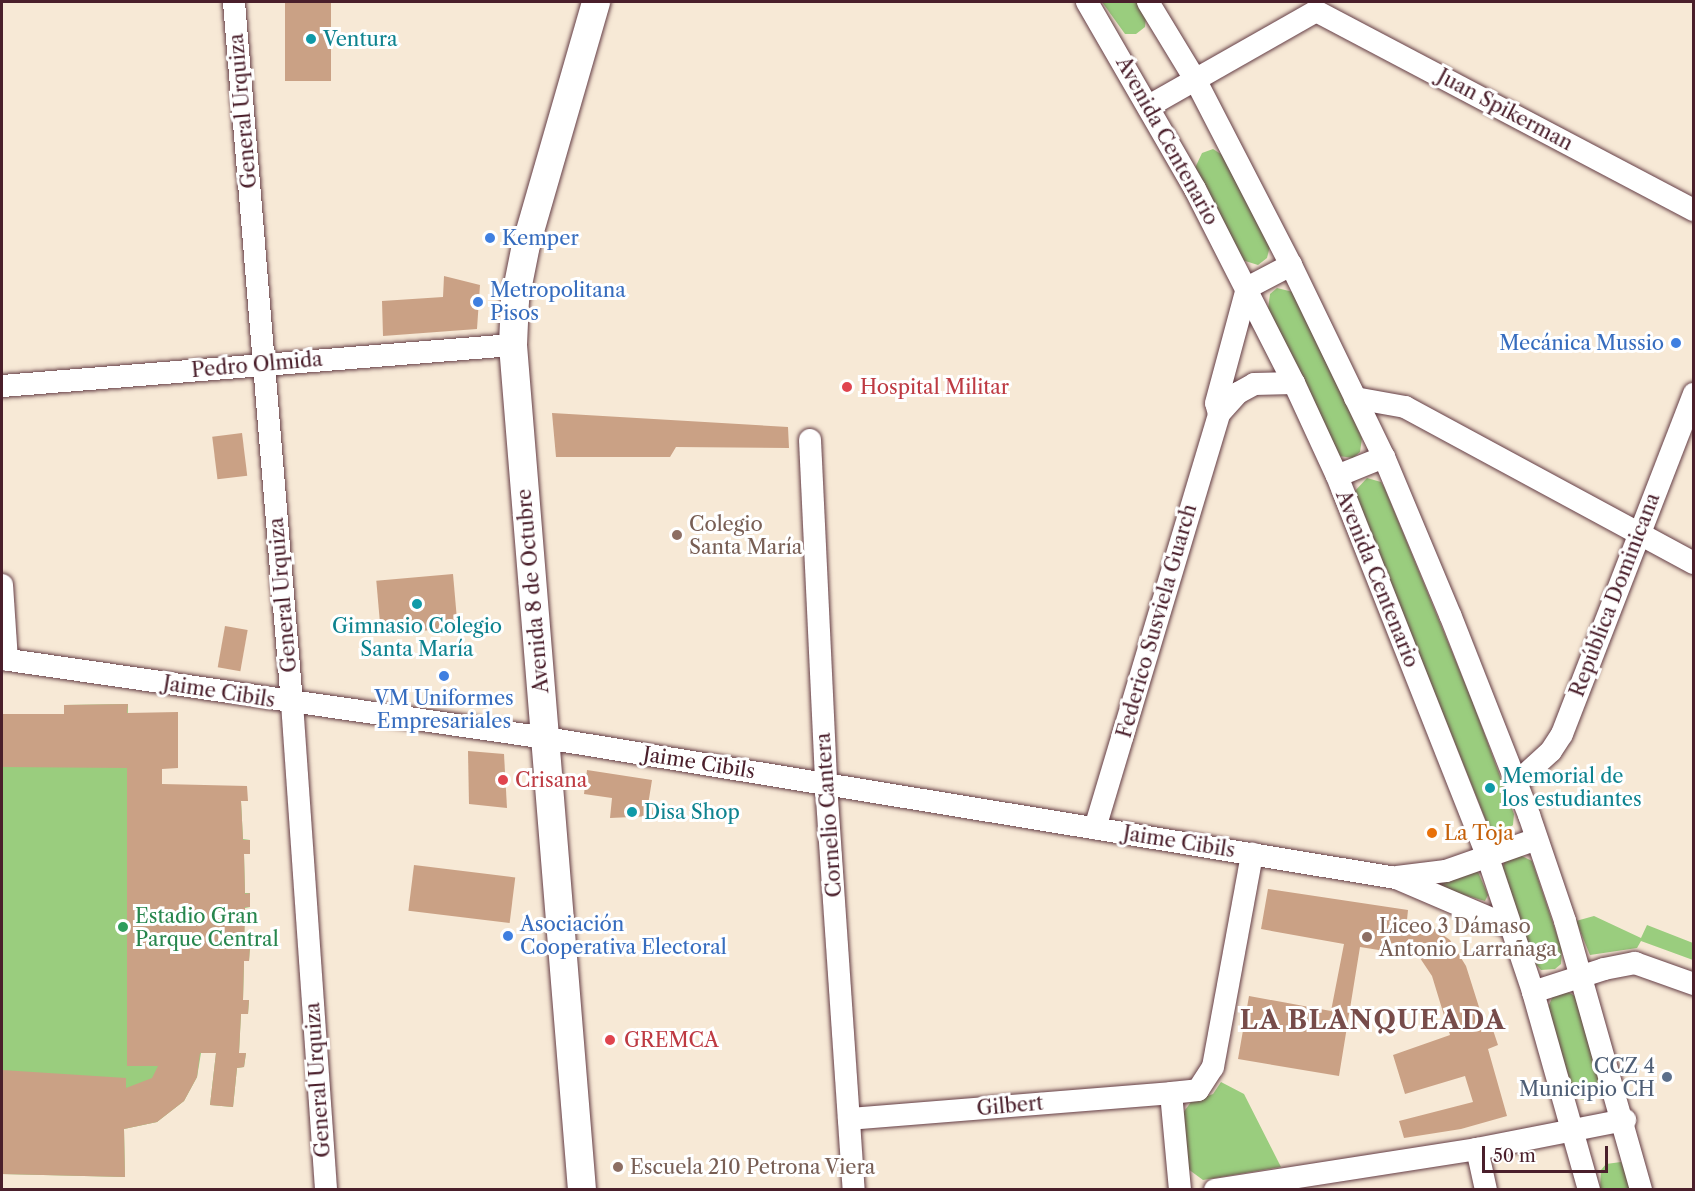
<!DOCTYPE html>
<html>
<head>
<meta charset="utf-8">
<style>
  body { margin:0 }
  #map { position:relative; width:1695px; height:1191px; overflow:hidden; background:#f7e9d6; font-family:"Libre Caslon Text",serif }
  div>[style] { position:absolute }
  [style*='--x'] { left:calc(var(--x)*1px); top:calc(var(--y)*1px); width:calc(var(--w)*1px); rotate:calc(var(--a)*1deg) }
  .green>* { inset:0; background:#9acd7e }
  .building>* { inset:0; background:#caa185; transform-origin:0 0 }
  .roads { filter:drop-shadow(0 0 2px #643d45) drop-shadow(0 0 2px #643d45) }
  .minor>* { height:22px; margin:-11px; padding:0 11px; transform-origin:11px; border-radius:11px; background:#fff }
  .major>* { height:28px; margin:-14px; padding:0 14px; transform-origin:14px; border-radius:14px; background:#fff }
  .dots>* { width:16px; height:16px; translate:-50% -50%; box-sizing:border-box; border:3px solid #fff; border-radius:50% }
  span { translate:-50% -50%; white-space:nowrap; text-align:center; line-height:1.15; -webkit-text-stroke:6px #fff; paint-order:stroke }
  .culture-label { font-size:20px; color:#0d838f }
  .left { translate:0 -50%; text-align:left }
  .street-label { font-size:20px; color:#4a1f2b }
  .shop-label { font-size:20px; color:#366cbe }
  .right { translate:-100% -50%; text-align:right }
  .health-label { font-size:20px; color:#be3a42 }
  .education-label { font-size:20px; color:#785e54 }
  .food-label { font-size:20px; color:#c56008 }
  .leisure-label { font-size:20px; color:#27864d }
  .service-label { font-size:20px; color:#4e5e75 }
  .district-label { font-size:26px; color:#774c4a; font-weight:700; letter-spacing:1.5px }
  .frame { position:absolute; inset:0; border:3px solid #4a1f2b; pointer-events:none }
  .scale { position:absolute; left:1482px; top:1146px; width:126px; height:27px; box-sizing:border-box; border:3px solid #4a1f2b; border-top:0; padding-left:8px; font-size:18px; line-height:21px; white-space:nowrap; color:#4a1f2b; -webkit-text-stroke:4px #fff; paint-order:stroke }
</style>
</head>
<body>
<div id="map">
  <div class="green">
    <i style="clip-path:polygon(1102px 2px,1138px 2px,1146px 16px,1145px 27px,1136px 34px,1125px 34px)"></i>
    <i style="clip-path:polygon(1213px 149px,1224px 156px,1270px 246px,1267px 258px,1258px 265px,1242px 260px,1195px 168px,1202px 153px)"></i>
    <i style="clip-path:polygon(1277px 288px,1293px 292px,1362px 438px,1360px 452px,1353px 458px,1339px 456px,1268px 309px,1270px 294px)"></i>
    <i style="clip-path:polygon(1367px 478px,1381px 482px,1385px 489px,1473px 703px,1514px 814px,1513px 825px,1503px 832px,1489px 828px,1354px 492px)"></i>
    <i style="clip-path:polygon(128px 704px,127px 768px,162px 784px,241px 801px,243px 839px,250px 840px,250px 854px,244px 854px,245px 893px,250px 893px,250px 907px,245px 908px,244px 946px,250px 947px,249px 961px,244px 961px,243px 1000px,249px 1000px,248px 1014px,241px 1014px,239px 1053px,246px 1053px,244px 1067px,237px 1068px,233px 1107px,210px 1105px,216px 1053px,201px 1053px,197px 1077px,184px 1101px,157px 1122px,124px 1129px,125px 1177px,2px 1174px,2px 714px,64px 714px,64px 705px)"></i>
    <i style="clip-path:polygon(1518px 854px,1532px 861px,1562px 950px,1561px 964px,1555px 969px,1541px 970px,1534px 962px,1502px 870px,1505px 860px)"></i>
    <i style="clip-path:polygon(1478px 872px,1488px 895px,1485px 901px,1406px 878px)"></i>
    <i style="clip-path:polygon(1594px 916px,1641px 938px,1647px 925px,1693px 943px,1693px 960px,1641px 941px,1637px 948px,1590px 955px,1576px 921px)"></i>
    <i style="clip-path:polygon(1568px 992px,1575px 996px,1602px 1091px,1592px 1101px,1579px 1099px,1573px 1091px,1548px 1008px,1553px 995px)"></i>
    <i style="clip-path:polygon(1221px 1082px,1244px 1094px,1281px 1167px,1203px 1180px,1188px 1169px,1182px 1114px,1191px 1102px,1213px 1094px)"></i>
    <i style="clip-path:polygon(1621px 1162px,1634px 1189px,1600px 1189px,1601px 1170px,1606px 1164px)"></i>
  </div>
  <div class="building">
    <i style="left:285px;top:2px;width:46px;height:79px"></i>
    <i style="clip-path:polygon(444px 276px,480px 285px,477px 329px,383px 336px,382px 301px,443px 297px)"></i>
    <i style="clip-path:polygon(552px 413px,788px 427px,789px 448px,676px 447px,670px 457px,556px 457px)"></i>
    <i style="left:242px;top:433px;width:43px;height:30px;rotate:83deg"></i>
    <i style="left:453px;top:574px;width:54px;height:77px;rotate:85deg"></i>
    <i style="left:225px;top:626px;width:23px;height:42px;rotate:10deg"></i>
    <i style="clip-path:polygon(128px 704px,127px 713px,178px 712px,178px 768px,162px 769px,162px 784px,247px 786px,248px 801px,241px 801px,243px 840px,250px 840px,250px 854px,244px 854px,245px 894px,250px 893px,250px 907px,245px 907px,244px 947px,250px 947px,249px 961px,244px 961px,243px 1000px,249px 1000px,248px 1014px,241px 1014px,239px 1053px,246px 1053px,244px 1067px,237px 1068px,233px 1107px,210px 1105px,216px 1053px,200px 1053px,197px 1077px,184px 1101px,157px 1122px,124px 1129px,125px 1177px,2px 1174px,2px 1070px,126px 1078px,126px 1088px,152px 1078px,158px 1066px,127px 1066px,127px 768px,2px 767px,2px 714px,64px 714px,64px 705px)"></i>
    <i style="clip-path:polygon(468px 751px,504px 754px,507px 808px,469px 804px)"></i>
    <i style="clip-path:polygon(587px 770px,652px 780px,648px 805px,652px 805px,653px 816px,610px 818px,612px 798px,584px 794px)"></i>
    <i style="left:414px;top:865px;width:102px;height:46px;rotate:7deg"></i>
    <i style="clip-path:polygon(1268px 889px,1408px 910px,1407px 920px,1429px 925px,1450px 940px,1466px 966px,1485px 1026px,1491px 1024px,1498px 1045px,1488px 1049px,1507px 1116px,1461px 1129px,1404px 1138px,1399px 1121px,1473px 1102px,1465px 1076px,1405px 1094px,1393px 1055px,1450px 1035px,1432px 976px,1420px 958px,1410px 955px,1360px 947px,1339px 1076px,1238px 1059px,1249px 996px,1331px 1011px,1344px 944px,1261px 929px)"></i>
  </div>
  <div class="roads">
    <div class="minor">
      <i style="--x:234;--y:2;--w:703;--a:85.27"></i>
      <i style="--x:292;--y:703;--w:488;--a:86"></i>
      <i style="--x:1087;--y:2;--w:216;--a:60"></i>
      <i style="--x:1195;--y:189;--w:218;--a:63"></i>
      <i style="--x:1294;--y:383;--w:102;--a:65.2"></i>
      <i style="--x:1337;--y:476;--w:408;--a:68.4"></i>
      <i style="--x:1487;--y:855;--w:145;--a:71.4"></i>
      <i style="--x:1533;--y:992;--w:206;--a:74.2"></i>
      <i style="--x:1148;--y:2;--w:92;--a:58.7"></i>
      <i style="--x:1196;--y:81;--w:207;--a:62.7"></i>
      <i style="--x:1291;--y:265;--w:213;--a:64.2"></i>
      <i style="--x:1384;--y:457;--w:173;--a:67.3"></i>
      <i style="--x:1451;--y:617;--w:213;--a:68.5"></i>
      <i style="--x:1529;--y:815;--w:112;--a:71.2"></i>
      <i style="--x:1565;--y:921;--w:280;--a:74.2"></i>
      <i style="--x:1316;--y:11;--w:427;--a:27.8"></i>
      <i style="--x:1149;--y:106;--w:192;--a:-29.6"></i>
      <i style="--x:2;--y:386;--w:513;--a:-4.59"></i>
      <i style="--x:1355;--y:398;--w:51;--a:10.2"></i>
      <i style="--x:1405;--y:407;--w:328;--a:28.4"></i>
      <i style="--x:1219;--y:414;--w:11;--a:-105"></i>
      <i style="--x:1216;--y:403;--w:119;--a:-74.9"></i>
      <i style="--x:1247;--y:288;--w:50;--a:-27.6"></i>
      <i style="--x:810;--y:440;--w:344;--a:87.3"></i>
      <i style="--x:826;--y:784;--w:407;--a:86.1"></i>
      <i style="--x:1337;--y:476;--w:51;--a:-22"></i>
      <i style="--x:2;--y:585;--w:75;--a:86.2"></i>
      <i style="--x:2;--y:659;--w:550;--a:8.26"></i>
      <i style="--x:546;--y:738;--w:861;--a:9.35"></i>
      <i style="--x:1396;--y:878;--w:125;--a:23.1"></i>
      <i style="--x:1516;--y:783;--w:47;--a:-42.4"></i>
      <i style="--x:1551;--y:751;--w:20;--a:-57"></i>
      <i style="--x:1562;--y:734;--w:365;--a:-68.8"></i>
      <i style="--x:1095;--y:828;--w:432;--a:-73.3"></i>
      <i style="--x:1219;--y:414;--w:28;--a:-48"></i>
      <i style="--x:1238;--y:393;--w:18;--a:-29"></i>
      <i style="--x:1254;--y:384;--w:40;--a:-1.4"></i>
      <i style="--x:1397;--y:877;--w:49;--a:-7"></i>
      <i style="--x:1446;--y:871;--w:96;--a:-19.4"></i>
      <i style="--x:1533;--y:992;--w:75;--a:-17.9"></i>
      <i style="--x:1604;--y:969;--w:32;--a:-11"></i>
      <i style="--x:1635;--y:963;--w:63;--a:19.6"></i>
      <i style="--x:849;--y:1119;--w:323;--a:-4.6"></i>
      <i style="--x:1477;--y:1149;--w:42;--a:77.6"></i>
      <i style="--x:1180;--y:1190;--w:97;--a:-95.3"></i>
      <i style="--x:1171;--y:1093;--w:27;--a:-6"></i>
      <i style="--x:1198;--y:1090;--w:27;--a:-57"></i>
      <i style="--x:1213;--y:1067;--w:217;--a:-79.6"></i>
      <i style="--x:1215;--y:1190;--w:265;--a:-8.9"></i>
      <i style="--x:1477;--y:1149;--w:151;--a:-11.1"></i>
    </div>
    <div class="major">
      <i style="--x:582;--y:1190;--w:848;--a:-94.67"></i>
      <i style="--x:513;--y:345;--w:45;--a:-87.5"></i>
      <i style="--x:515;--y:300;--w:56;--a:-78.7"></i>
      <i style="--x:526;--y:245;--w:253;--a:-73.9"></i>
    </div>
  </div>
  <div class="dots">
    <i style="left:311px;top:39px;background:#0f9aa8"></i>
    <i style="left:490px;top:238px;background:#3f7fe0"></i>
    <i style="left:478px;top:302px;background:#3f7fe0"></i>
    <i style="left:1676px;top:343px;background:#3f7fe0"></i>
    <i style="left:847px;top:387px;background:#e0444e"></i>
    <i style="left:677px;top:535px;background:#8d6e63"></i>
    <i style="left:417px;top:604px;background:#0f9aa8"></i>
    <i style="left:444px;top:676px;background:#3f7fe0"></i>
    <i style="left:503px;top:780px;background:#e0444e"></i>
    <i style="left:1490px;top:788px;background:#0f9aa8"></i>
    <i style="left:632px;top:812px;background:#0f9aa8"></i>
    <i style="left:1432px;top:833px;background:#e8710a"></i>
    <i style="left:123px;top:927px;background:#2e9e5b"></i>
    <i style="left:508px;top:936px;background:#3f7fe0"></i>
    <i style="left:1367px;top:937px;background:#8d6e63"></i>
    <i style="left:610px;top:1040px;background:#e0444e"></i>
    <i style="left:1667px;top:1077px;background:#5c6f8a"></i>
    <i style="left:618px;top:1167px;background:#8d6e63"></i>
  </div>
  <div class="culture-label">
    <span class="left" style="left:323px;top:39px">Ventura</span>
    <span style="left:417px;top:638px">Gimnasio Colegio<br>Santa María</span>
    <span class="left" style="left:1502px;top:788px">Memorial de<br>los estudiantes</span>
    <span class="left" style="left:644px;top:812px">Disa Shop</span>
  </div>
  <div class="street-label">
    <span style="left:1505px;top:110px;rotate:28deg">Juan Spikerman</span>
    <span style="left:243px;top:111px;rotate:-95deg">General Urquiza</span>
    <span style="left:1167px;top:141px;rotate:61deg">Avenida Centenario</span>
    <span style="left:257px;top:365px;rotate:-5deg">Pedro Olmida</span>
    <span style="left:1377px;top:579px;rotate:68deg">Avenida Centenario</span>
    <span style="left:533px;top:591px;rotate:-95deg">Avenida 8 de Octubre</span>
    <span style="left:283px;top:595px;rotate:-95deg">General Urquiza</span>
    <span style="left:1615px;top:595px;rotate:-69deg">República Dominicana</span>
    <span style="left:1157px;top:621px;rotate:-74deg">Federico Susviela Guarch</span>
    <span style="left:219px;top:692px;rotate:9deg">Jaime Cibils</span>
    <span style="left:699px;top:763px;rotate:9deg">Jaime Cibils</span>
    <span style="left:829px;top:815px;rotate:-94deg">Cornelio Cantera</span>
    <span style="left:1179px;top:842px;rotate:9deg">Jaime Cibils</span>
    <span style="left:318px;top:1080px;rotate:-94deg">General Urquiza</span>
    <span style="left:1010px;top:1106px;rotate:-5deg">Gilbert</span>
  </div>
  <div class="shop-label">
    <span class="left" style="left:502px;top:238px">Kemper</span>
    <span class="left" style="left:490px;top:302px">Metropolitana<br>Pisos</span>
    <span class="right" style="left:1664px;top:343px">Mecánica Mussio</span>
    <span style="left:444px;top:710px">VM Uniformes<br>Empresariales</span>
    <span class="left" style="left:520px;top:936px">Asociación<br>Cooperativa Electoral</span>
  </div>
  <div class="health-label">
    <span class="left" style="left:860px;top:387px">Hospital Militar</span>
    <span class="left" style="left:515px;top:780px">Crisana</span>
    <span class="left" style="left:624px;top:1040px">GREMCA</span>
  </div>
  <div class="education-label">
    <span class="left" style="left:689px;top:536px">Colegio<br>Santa María</span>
    <span class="left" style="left:1379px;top:938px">Liceo 3 Dámaso<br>Antonio Larrañaga</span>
    <span class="left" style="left:630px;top:1167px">Escuela 210 Petrona Viera</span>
  </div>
  <div class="food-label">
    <span class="left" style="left:1444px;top:833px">La Toja</span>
  </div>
  <div class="leisure-label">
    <span class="left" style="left:135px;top:928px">Estadio Gran<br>Parque Central</span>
  </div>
  <div class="service-label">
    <span class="right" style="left:1655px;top:1078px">CCZ 4<br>Municipio CH</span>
  </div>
  <div class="district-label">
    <span style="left:1373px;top:1021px">LA BLANQUEADA</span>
  </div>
  <div class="frame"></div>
  <div class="scale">50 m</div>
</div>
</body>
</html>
